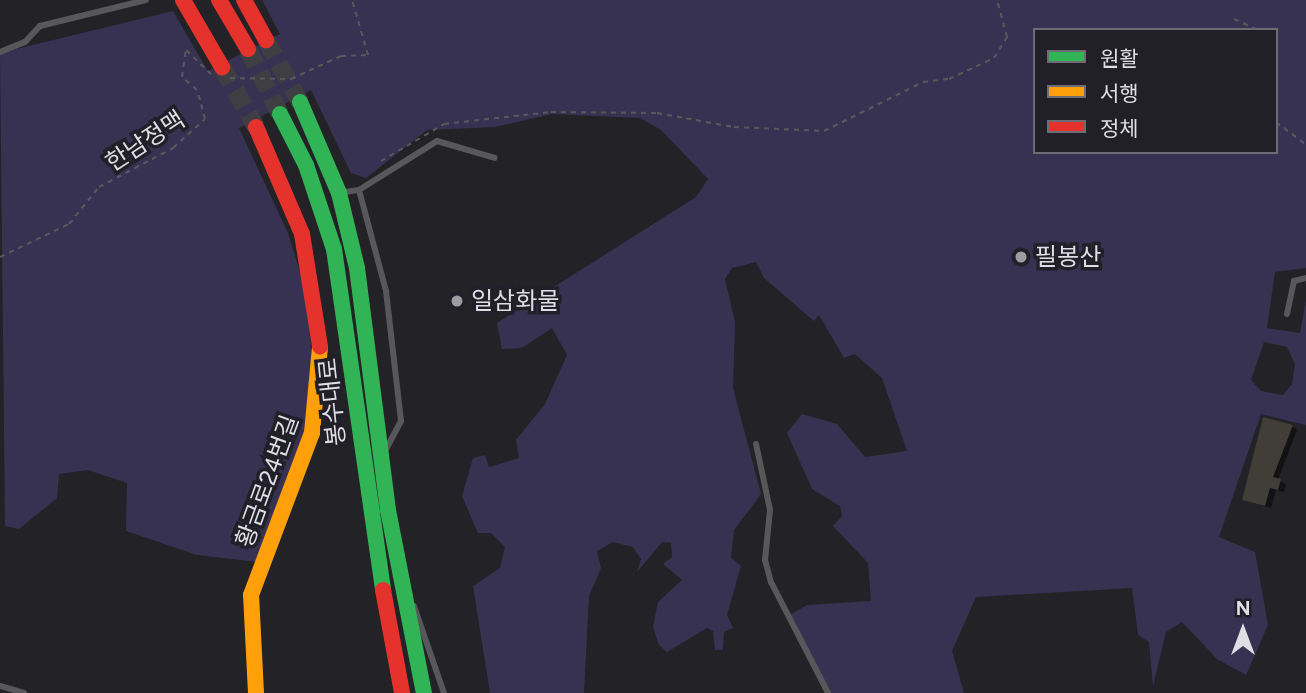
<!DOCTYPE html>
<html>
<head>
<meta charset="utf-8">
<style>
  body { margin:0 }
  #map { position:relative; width:1306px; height:693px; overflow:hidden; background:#222227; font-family:Figtree,"Noto Sans KR",sans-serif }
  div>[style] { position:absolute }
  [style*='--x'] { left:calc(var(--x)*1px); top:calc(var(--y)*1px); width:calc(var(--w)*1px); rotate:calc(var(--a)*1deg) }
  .green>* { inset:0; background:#383252 }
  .shadow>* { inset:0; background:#0007 }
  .building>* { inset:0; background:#413d37 }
  .secondary-tunnel>* { height:18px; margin-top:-9px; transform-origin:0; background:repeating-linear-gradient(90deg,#3e3e43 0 18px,transparent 0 27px) }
  .path>* { height:2px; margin-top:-1px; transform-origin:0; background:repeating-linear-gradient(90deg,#58585b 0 5px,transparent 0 10px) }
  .lane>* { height:6px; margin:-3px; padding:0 3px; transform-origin:3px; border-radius:3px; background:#58585a }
  .fast>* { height:16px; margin:-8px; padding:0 8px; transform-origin:8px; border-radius:8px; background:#30b455 }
  .slow>* { height:16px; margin:-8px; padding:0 8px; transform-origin:8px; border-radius:8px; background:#ff9f0a }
  .jam>* { height:16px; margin:-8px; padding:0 8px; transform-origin:8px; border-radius:8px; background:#e5322d }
  .dots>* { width:19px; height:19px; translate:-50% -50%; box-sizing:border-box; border:4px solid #212029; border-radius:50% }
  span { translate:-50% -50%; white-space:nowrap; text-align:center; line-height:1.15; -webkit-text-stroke:7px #212029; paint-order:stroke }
  .street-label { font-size:24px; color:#dfdee4 }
  .poi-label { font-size:24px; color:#dfdee4 }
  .left { translate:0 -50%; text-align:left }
  .legend { position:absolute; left:1033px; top:28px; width:245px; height:126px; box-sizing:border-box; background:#212029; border:2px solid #6d6c74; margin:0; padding:9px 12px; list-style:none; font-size:21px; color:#dfdee4 }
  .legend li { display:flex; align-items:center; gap:14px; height:35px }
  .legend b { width:35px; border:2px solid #6d6c74 }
  .north { position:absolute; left:1208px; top:595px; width:70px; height:70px; -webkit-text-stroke:5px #212029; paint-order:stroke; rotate:0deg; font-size:19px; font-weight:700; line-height:28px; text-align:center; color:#dfdee4 }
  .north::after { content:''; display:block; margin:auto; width:24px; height:32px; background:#dfdee4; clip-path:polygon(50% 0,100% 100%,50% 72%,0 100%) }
</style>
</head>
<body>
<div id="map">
  <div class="green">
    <i style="clip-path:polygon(evenodd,262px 0,1306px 0,1306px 268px,1275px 272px,1267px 328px,1300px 333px,1306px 300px,1306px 425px,1261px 414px,1219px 537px,1255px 552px,1268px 625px,1246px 675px,1217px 659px,1182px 622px,1166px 632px,1153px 686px,1149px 642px,1138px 635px,1132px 588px,976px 597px,952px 651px,964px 693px,827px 693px,790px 615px,807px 605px,871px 601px,868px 563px,833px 526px,842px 516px,840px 506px,812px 489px,787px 433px,802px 414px,837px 424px,865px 457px,907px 451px,882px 378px,855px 354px,844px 358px,819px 315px,814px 321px,764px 278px,756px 262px,732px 268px,725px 279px,735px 322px,733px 388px,761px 494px,734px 530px,731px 558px,741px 566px,727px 615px,733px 628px,724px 632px,723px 650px,715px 650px,713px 631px,707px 628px,667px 652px,659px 645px,653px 627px,658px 602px,682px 580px,663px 564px,672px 557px,671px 543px,662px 542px,637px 572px,641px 559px,633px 547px,613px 542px,597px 551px,601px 568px,589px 596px,584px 693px,490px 693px,473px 586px,500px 568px,505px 547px,491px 533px,478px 533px,462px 496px,473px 458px,485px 455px,489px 467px,519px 458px,516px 440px,545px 404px,567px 355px,552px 328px,522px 348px,502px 349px,497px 323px,696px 197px,708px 179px,661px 130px,640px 118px,552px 114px,495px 127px,427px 130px,366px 178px,351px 173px,311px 90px,239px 128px,288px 233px,304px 285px,314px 374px,307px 428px,258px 562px,197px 555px,126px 531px,127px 483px,88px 470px,59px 474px,57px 498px,19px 529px,5px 526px,0 53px,173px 11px,208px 71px,280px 34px,262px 0,1035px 30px,1276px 30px,1276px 152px,1035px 152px,1035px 30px,262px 0,1264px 342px,1287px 347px,1295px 364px,1292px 384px,1283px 395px,1261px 391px,1251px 380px,1264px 342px)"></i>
  </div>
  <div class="shadow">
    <i style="clip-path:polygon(1292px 426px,1297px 430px,1278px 480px,1286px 484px,1284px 492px,1276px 490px,1271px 508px,1250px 502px)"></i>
  </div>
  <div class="building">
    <i style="clip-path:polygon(1263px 417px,1293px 425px,1273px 477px,1281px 479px,1278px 490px,1270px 488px,1265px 506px,1242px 500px)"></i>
  </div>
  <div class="secondary-tunnel">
    <i style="--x:266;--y:40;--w:71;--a:61.3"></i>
    <i style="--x:248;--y:49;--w:72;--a:63.8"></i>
    <i style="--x:222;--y:67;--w:69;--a:60.5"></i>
  </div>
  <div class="path">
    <i style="--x:1234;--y:19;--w:26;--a:25"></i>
    <i style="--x:230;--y:78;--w:61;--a:0.9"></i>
    <i style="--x:291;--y:79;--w:55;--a:-24.7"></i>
    <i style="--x:341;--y:56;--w:27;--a:-2"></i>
    <i style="--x:368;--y:55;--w:57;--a:-106.2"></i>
    <i style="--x:1276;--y:122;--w:38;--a:37"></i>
    <i style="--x:381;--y:161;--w:73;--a:-30.4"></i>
    <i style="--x:444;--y:124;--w:108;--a:-6.4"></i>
    <i style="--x:551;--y:112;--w:106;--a:0.5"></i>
    <i style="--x:657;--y:113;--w:78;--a:10.3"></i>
    <i style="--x:734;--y:127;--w:90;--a:2.5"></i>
    <i style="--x:824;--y:131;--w:110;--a:-26.3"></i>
    <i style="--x:923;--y:82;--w:26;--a:-7"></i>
    <i style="--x:949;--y:79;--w:50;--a:-25"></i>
    <i style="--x:994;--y:58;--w:25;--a:-58"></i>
    <i style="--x:1007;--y:37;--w:38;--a:-105"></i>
    <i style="--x:0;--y:257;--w:76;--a:-25.6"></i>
    <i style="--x:69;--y:224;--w:48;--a:-51"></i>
    <i style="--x:99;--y:187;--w:84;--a:-27.8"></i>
    <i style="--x:173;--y:148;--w:43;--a:-42.2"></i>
    <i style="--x:205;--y:119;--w:30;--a:-105"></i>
    <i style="--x:197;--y:90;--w:20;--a:-139"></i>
    <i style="--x:182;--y:77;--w:27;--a:-82"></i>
    <i style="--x:186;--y:50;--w:35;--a:44"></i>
  </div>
  <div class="lane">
    <i style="--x:0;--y:52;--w:27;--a:-22"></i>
    <i style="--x:25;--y:42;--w:22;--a:-47"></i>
    <i style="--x:40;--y:26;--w:109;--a:-13.8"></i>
    <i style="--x:359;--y:190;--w:92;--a:-32.1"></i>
    <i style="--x:437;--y:141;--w:60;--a:16.3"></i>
    <i style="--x:339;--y:193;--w:20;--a:-9"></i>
    <i style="--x:359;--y:190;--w:105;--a:75"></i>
    <i style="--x:386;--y:291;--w:131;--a:83.4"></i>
    <i style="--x:401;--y:421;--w:34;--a:118"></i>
    <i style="--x:1287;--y:314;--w:34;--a:-78"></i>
    <i style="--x:1294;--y:281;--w:12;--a:-14"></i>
    <i style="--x:756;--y:444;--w:67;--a:78"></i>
    <i style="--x:770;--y:510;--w:50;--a:95.7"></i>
    <i style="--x:765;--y:560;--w:23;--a:75"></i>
    <i style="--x:771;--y:582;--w:125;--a:62.8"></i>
    <i style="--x:414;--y:606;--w:92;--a:71"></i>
    <i style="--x:0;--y:686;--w:25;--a:16"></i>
  </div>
  <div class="fast">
    <i style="--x:300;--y:102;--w:99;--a:66.8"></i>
    <i style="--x:339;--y:193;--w:77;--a:76.5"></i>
    <i style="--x:357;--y:268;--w:244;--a:82.7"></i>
    <i style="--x:388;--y:510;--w:187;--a:78.9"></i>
    <i style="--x:280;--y:114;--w:57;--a:63"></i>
    <i style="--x:306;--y:165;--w:89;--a:71.6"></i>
    <i style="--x:334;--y:249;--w:345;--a:81.8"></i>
  </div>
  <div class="slow">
    <i style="--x:256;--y:693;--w:98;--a:-92.9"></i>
    <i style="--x:251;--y:595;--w:173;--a:-69.4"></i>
    <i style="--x:312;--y:433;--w:86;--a:-84.7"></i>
  </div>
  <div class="jam">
    <i style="--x:183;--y:0;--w:78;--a:59.8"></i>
    <i style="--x:219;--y:0;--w:57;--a:59.4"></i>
    <i style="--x:244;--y:0;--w:46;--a:61.2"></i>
    <i style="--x:256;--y:127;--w:116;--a:66.7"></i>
    <i style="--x:302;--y:234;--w:114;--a:80.9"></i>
    <i style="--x:383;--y:590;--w:105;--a:79.5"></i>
  </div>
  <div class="dots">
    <i style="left:1021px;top:257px;background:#9d9ca2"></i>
    <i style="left:457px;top:301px;background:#9d9ca2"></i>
  </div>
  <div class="street-label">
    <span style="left:145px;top:141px;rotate:-33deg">한남정맥</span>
    <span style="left:332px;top:402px;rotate:-96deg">봉수대로</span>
    <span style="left:267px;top:481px;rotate:-70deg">황금로24번길</span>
  </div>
  <div class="poi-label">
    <span class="left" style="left:1035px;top:257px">필봉산</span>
    <span class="left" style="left:471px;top:301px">일삼화물</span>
  </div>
  <ul class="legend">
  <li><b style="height:9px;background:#30b455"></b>원활</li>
  <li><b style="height:9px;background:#ff9f0a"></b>서행</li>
  <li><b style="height:9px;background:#e5322d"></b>정체</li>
  </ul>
  <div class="north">N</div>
</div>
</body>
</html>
